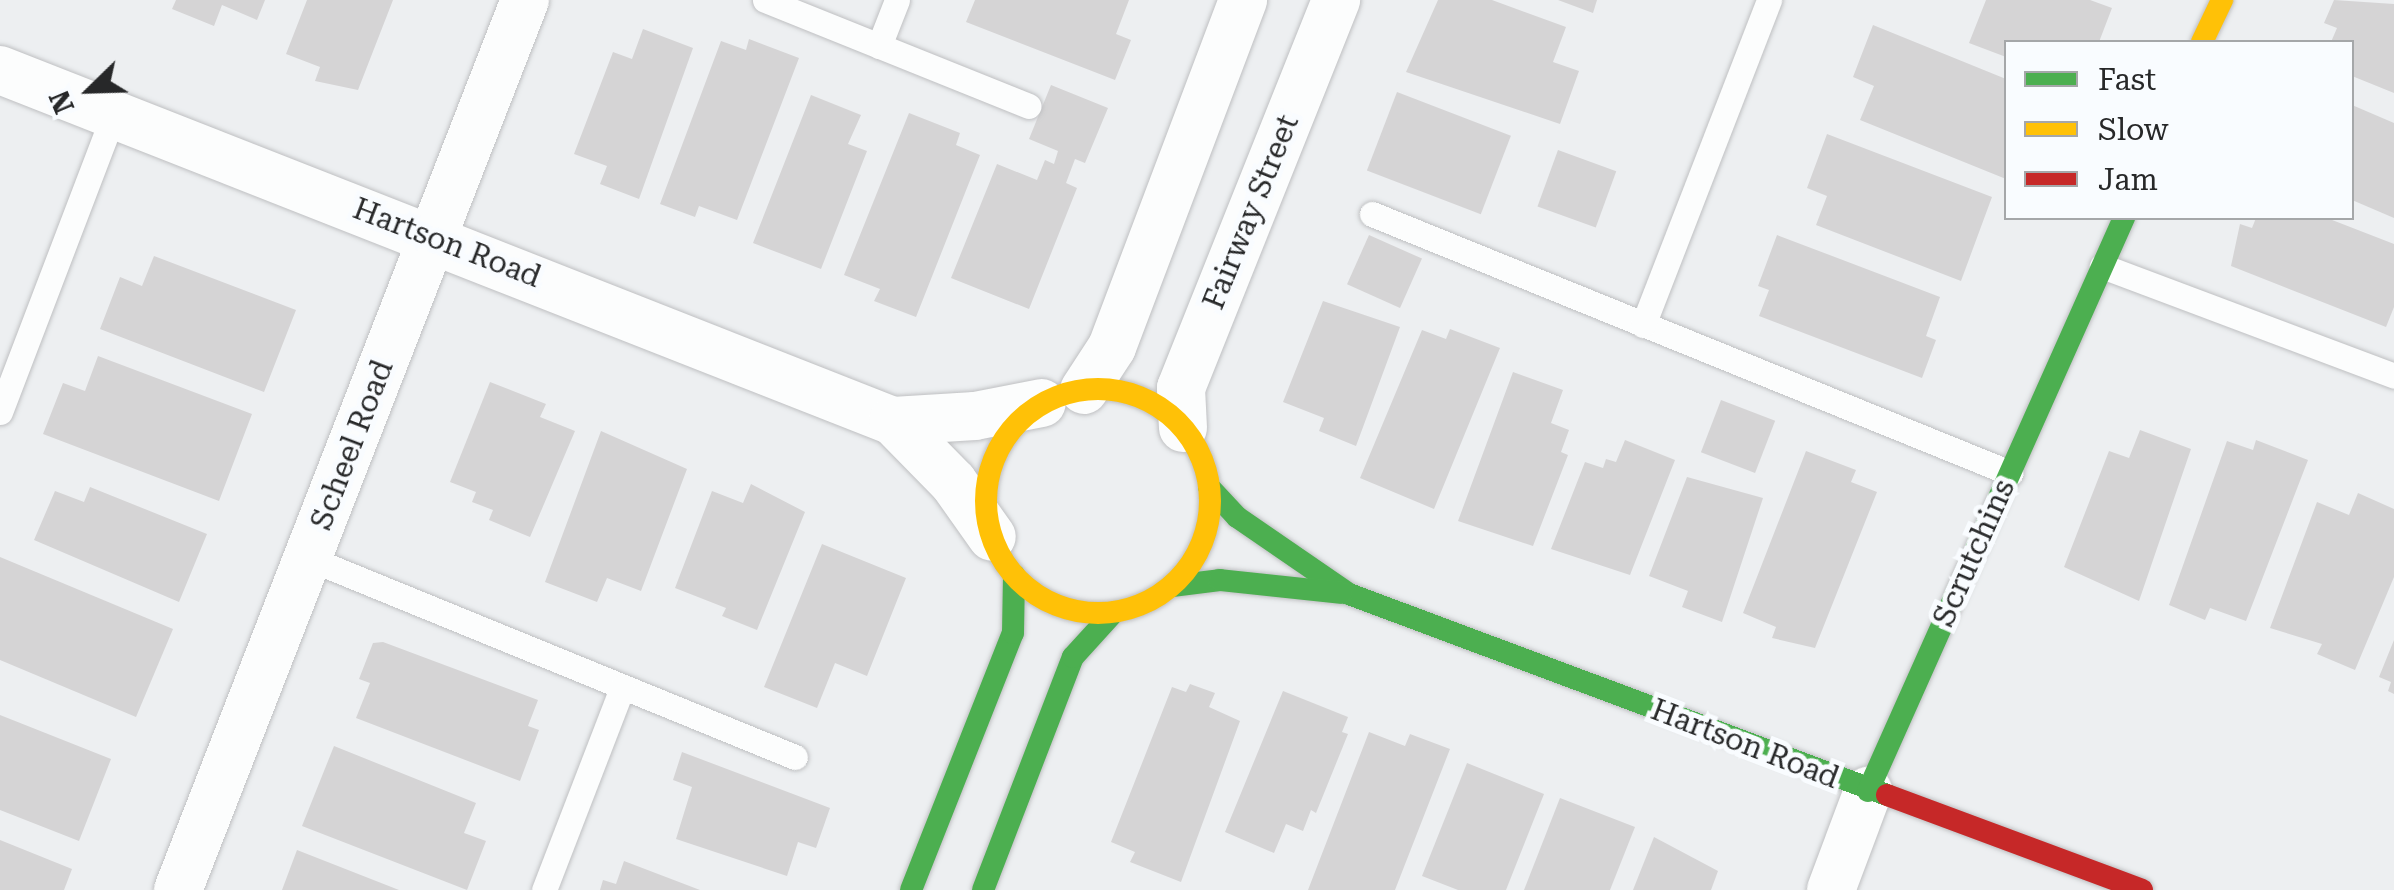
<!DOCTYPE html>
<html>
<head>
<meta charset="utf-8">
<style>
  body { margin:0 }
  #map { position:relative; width:2394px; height:890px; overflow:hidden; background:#edeff1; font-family:"Roboto Serif",serif }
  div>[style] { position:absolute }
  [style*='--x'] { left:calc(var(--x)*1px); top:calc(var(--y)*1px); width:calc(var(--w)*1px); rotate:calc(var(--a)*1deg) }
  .building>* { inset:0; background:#d5d4d5; transform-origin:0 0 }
  .roads { filter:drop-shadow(0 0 2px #bfc0c2) drop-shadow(0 0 2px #bfc0c2) }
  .lane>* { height:25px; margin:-12.5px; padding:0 12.5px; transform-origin:12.5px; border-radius:12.5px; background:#fcfdfd }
  .street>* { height:48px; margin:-24px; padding:0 24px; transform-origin:24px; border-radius:24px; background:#fcfdfd }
  .fast>* { height:22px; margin:-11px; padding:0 11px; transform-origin:11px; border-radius:11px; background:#4caf50 }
  .slow>* { height:22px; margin:-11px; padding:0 11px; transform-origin:11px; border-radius:11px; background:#ffc107 }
  .slow>.ring { margin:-11px; padding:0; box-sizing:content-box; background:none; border:22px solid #ffc107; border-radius:50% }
  .jam>* { height:22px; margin:-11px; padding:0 11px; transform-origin:11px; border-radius:11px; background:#c62828 }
  span { translate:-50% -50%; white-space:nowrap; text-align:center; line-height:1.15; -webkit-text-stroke:10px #f9fcff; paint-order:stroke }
  .street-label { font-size:30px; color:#272829 }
  .legend { position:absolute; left:2004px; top:40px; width:350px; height:180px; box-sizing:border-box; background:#f9fcff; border:2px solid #a5a7a9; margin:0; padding:12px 18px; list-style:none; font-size:30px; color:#272829 }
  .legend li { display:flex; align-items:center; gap:20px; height:50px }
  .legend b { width:50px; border:2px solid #a5a7a9 }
  .north { position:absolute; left:40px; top:40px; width:100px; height:100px; -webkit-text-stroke:8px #f9fcff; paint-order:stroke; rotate:247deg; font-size:28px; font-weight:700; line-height:40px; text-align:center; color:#272829 }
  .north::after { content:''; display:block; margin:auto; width:35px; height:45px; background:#272829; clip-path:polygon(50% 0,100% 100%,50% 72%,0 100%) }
</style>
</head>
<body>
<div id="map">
  <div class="building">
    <i style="clip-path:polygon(176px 0,265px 0,257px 20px,222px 5px,214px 26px,172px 9px)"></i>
    <i style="clip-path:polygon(307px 0,393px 0,358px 90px,315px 81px,320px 67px,286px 54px)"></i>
    <i style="clip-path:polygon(975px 0,1129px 0,1116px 34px,1131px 40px,1115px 80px,966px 22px)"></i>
    <i style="clip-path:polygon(1438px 0,1492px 0,1566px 27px,1553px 62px,1579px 71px,1560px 124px,1406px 72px)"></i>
    <i style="clip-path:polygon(1558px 0,1597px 0,1593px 13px)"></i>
    <i style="clip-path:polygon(1986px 0,2090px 0,2112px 8px,2099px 42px,2006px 42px,2006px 57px,1969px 43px)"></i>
    <i style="clip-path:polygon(2334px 0,2394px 4px,2394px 93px,2352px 76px,2352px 42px,2331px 42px,2337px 28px,2324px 23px)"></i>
    <i style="clip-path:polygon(1873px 25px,2006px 79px,2006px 179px,1860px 120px,1874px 86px,1853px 77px)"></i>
    <i style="clip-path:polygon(643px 29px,693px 48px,639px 199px,600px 184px,607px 166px,574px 154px,613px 52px,632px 59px)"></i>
    <i style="clip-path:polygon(749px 39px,799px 58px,737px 220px,699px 206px,695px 217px,660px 204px,721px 41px,746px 50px)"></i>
    <i style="clip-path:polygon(1051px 85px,1108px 108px,1085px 163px,1075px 159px,1066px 183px,1077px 188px,1029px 309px,951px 278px,997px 164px,1037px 180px,1045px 160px,1054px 164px,1058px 151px,1029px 139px)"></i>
    <i style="left:1397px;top:92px;width:122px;height:84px;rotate:21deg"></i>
    <i style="clip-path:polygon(811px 95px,861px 115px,848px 144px,867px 151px,821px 269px,753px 243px)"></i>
    <i style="clip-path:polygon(2352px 105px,2394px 123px,2394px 218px,2352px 200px)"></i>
    <i style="clip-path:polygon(909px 113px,960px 133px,956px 145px,980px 155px,916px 317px,874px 301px,880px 289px,844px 275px)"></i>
    <i style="clip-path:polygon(1827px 134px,1992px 197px,1961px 281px,1816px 225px,1827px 196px,1807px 188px)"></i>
    <i style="left:1558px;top:150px;width:62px;height:60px;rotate:20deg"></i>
    <i style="clip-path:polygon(2256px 218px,2327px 218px,2394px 244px,2394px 307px,2386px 327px,2231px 266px,2240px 224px,2252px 228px)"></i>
    <i style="left:1369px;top:235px;width:58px;height:54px;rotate:24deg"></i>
    <i style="clip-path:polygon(1777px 235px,1940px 297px,1926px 336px,1936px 340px,1922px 378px,1759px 316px,1769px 290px,1758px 286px)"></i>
    <i style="clip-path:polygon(154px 256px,296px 310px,264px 392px,100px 329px,120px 277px,142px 286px)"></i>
    <i style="clip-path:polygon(1323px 301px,1400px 327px,1356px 446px,1319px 431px,1324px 418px,1283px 402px)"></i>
    <i style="clip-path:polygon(1450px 329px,1500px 348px,1434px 509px,1360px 478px,1422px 330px,1446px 339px)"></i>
    <i style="clip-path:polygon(98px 356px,252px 414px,219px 501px,43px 434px,63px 383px,85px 391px)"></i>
    <i style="clip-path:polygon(1513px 372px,1563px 390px,1551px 423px,1569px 430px,1561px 452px,1568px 455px,1533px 546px,1458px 521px)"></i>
    <i style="clip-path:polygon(490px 382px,546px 404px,540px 417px,575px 431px,530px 537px,489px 520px,493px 510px,472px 502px,476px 492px,450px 482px)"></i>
    <i style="left:1721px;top:400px;width:58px;height:56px;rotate:21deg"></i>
    <i style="clip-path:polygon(2140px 430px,2191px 449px,2139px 601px,2064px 567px,2109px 451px,2129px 458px)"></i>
    <i style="clip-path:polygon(601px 431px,687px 469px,641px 591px,607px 578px,597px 602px,545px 582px)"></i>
    <i style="clip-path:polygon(1625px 440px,1675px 460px,1630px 575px,1551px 549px,1585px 462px,1603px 468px,1606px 459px,1616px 462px)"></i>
    <i style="clip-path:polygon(2256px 440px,2308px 460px,2246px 621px,2210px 608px,2205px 620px,2169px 605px,2227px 441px,2253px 450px)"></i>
    <i style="clip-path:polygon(1806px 451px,1856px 470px,1851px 482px,1877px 492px,1815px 648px,1772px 638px,1776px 627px,1743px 613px)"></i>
    <i style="clip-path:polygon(1687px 477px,1763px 498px,1722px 622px,1682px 607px,1688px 591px,1649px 576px)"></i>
    <i style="clip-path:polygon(751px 484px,805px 512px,757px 630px,722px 616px,726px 608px,675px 588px,712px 491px,743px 503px)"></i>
    <i style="clip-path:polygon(90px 487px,207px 534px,179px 602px,34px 540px,55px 491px,84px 502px)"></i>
    <i style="clip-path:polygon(2358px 493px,2394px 509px,2394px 577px,2355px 670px,2317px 654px,2322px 644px,2270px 628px,2317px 502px,2349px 515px)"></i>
    <i style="clip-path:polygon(822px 544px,906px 578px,867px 676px,835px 663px,817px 708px,764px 687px)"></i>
    <i style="clip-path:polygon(0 557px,173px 629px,136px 717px,0 660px)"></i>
    <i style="clip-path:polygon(2394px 640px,2394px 694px,2388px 691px,2391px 682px,2379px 677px)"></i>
    <i style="clip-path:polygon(383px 642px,538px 700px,528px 726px,539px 730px,520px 781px,356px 718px,370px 683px,359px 679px,373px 643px)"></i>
    <i style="clip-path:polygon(1190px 684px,1215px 693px,1209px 707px,1240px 721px,1181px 882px,1130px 862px,1135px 852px,1111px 842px,1172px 687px,1186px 692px)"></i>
    <i style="clip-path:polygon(1283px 691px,1348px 717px,1342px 732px,1348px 734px,1316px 813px,1311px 810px,1303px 831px,1286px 824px,1274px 853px,1225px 832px)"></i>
    <i style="clip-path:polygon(0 715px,111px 759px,79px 841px,0 810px)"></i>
    <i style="clip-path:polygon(1369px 732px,1405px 746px,1410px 734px,1450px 749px,1395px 890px,1308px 890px)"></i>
    <i style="clip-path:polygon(334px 746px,476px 803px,464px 833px,486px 841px,467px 890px,302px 826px)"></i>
    <i style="clip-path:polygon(682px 752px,830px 808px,816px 848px,798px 842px,787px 876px,676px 839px,692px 787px,673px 780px)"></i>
    <i style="clip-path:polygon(1467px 763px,1544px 794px,1506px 890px,1458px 890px,1422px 876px)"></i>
    <i style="clip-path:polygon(1560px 798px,1635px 827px,1610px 890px,1524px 890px)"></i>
    <i style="clip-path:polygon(1654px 837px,1718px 871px,1711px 890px,1633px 890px)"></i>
    <i style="clip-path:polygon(0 840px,72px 869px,64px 890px,0 890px)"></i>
    <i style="clip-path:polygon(297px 850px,399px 890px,282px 890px)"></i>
    <i style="clip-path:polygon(624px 861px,700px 890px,600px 890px,603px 880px,616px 884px)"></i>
  </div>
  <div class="roads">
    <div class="lane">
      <i style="--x:765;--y:0;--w:284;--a:21.9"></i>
      <i style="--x:879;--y:46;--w:49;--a:-68.6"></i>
      <i style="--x:1372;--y:214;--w:689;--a:22.09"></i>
      <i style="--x:2102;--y:266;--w:312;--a:20.6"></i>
      <i style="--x:1643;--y:325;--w:349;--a:-68.8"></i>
      <i style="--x:0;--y:412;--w:319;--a:-69.1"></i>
      <i style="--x:308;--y:558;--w:526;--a:22.23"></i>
      <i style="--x:544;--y:890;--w:217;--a:-68.9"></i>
    </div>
    <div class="street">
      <i style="--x:0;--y:70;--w:960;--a:21.46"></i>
      <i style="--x:893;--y:421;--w:86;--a:45.5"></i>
      <i style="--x:953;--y:482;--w:67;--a:54.7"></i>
      <i style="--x:1084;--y:390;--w:51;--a:-56.9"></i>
      <i style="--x:1112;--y:347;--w:371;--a:-69.3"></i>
      <i style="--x:893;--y:421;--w:82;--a:-3.5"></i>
      <i style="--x:975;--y:416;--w:68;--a:-11"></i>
      <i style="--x:1183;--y:428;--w:40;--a:-92.9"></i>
      <i style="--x:1181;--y:388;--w:418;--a:-68.2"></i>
      <i style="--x:178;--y:890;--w:955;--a:-68.7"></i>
      <i style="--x:1831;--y:890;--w:106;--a:-69.5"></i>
    </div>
    <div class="fast">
      <i style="--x:1209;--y:487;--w:41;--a:47"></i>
      <i style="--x:1237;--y:517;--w:136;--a:34.5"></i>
      <i style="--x:1349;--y:594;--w:574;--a:20.49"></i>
      <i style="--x:1172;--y:586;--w:48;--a:-7.1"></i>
      <i style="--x:1220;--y:580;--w:122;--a:6.1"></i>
      <i style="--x:1868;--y:791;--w:628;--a:-65.93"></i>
      <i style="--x:911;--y:890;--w:277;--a:-68.4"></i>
      <i style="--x:1013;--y:633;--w:58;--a:-89"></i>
      <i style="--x:983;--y:890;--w:250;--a:-68.9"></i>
      <i style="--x:1073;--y:657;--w:59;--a:-47.7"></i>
    </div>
    <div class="slow">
      <i style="--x:2202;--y:42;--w:47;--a:-64.5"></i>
      <i class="ring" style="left:986px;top:389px;width:202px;height:202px"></i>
    </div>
    <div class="jam">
      <i style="--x:1887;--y:795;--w:272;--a:20.4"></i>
    </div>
  </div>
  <div class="street-label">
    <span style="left:1251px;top:212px;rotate:-68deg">Fairway Street</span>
    <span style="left:447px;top:243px;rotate:21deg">Hartson Road</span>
    <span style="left:352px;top:445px;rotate:-69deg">Scheel Road</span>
    <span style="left:1974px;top:553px;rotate:-66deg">Scrutchins</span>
    <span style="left:1745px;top:744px;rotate:21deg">Hartson Road</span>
  </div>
  <ul class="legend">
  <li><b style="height:12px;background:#4caf50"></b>Fast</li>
  <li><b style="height:12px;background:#ffc107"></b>Slow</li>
  <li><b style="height:12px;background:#c62828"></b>Jam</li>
  </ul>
  <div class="north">N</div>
</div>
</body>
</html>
